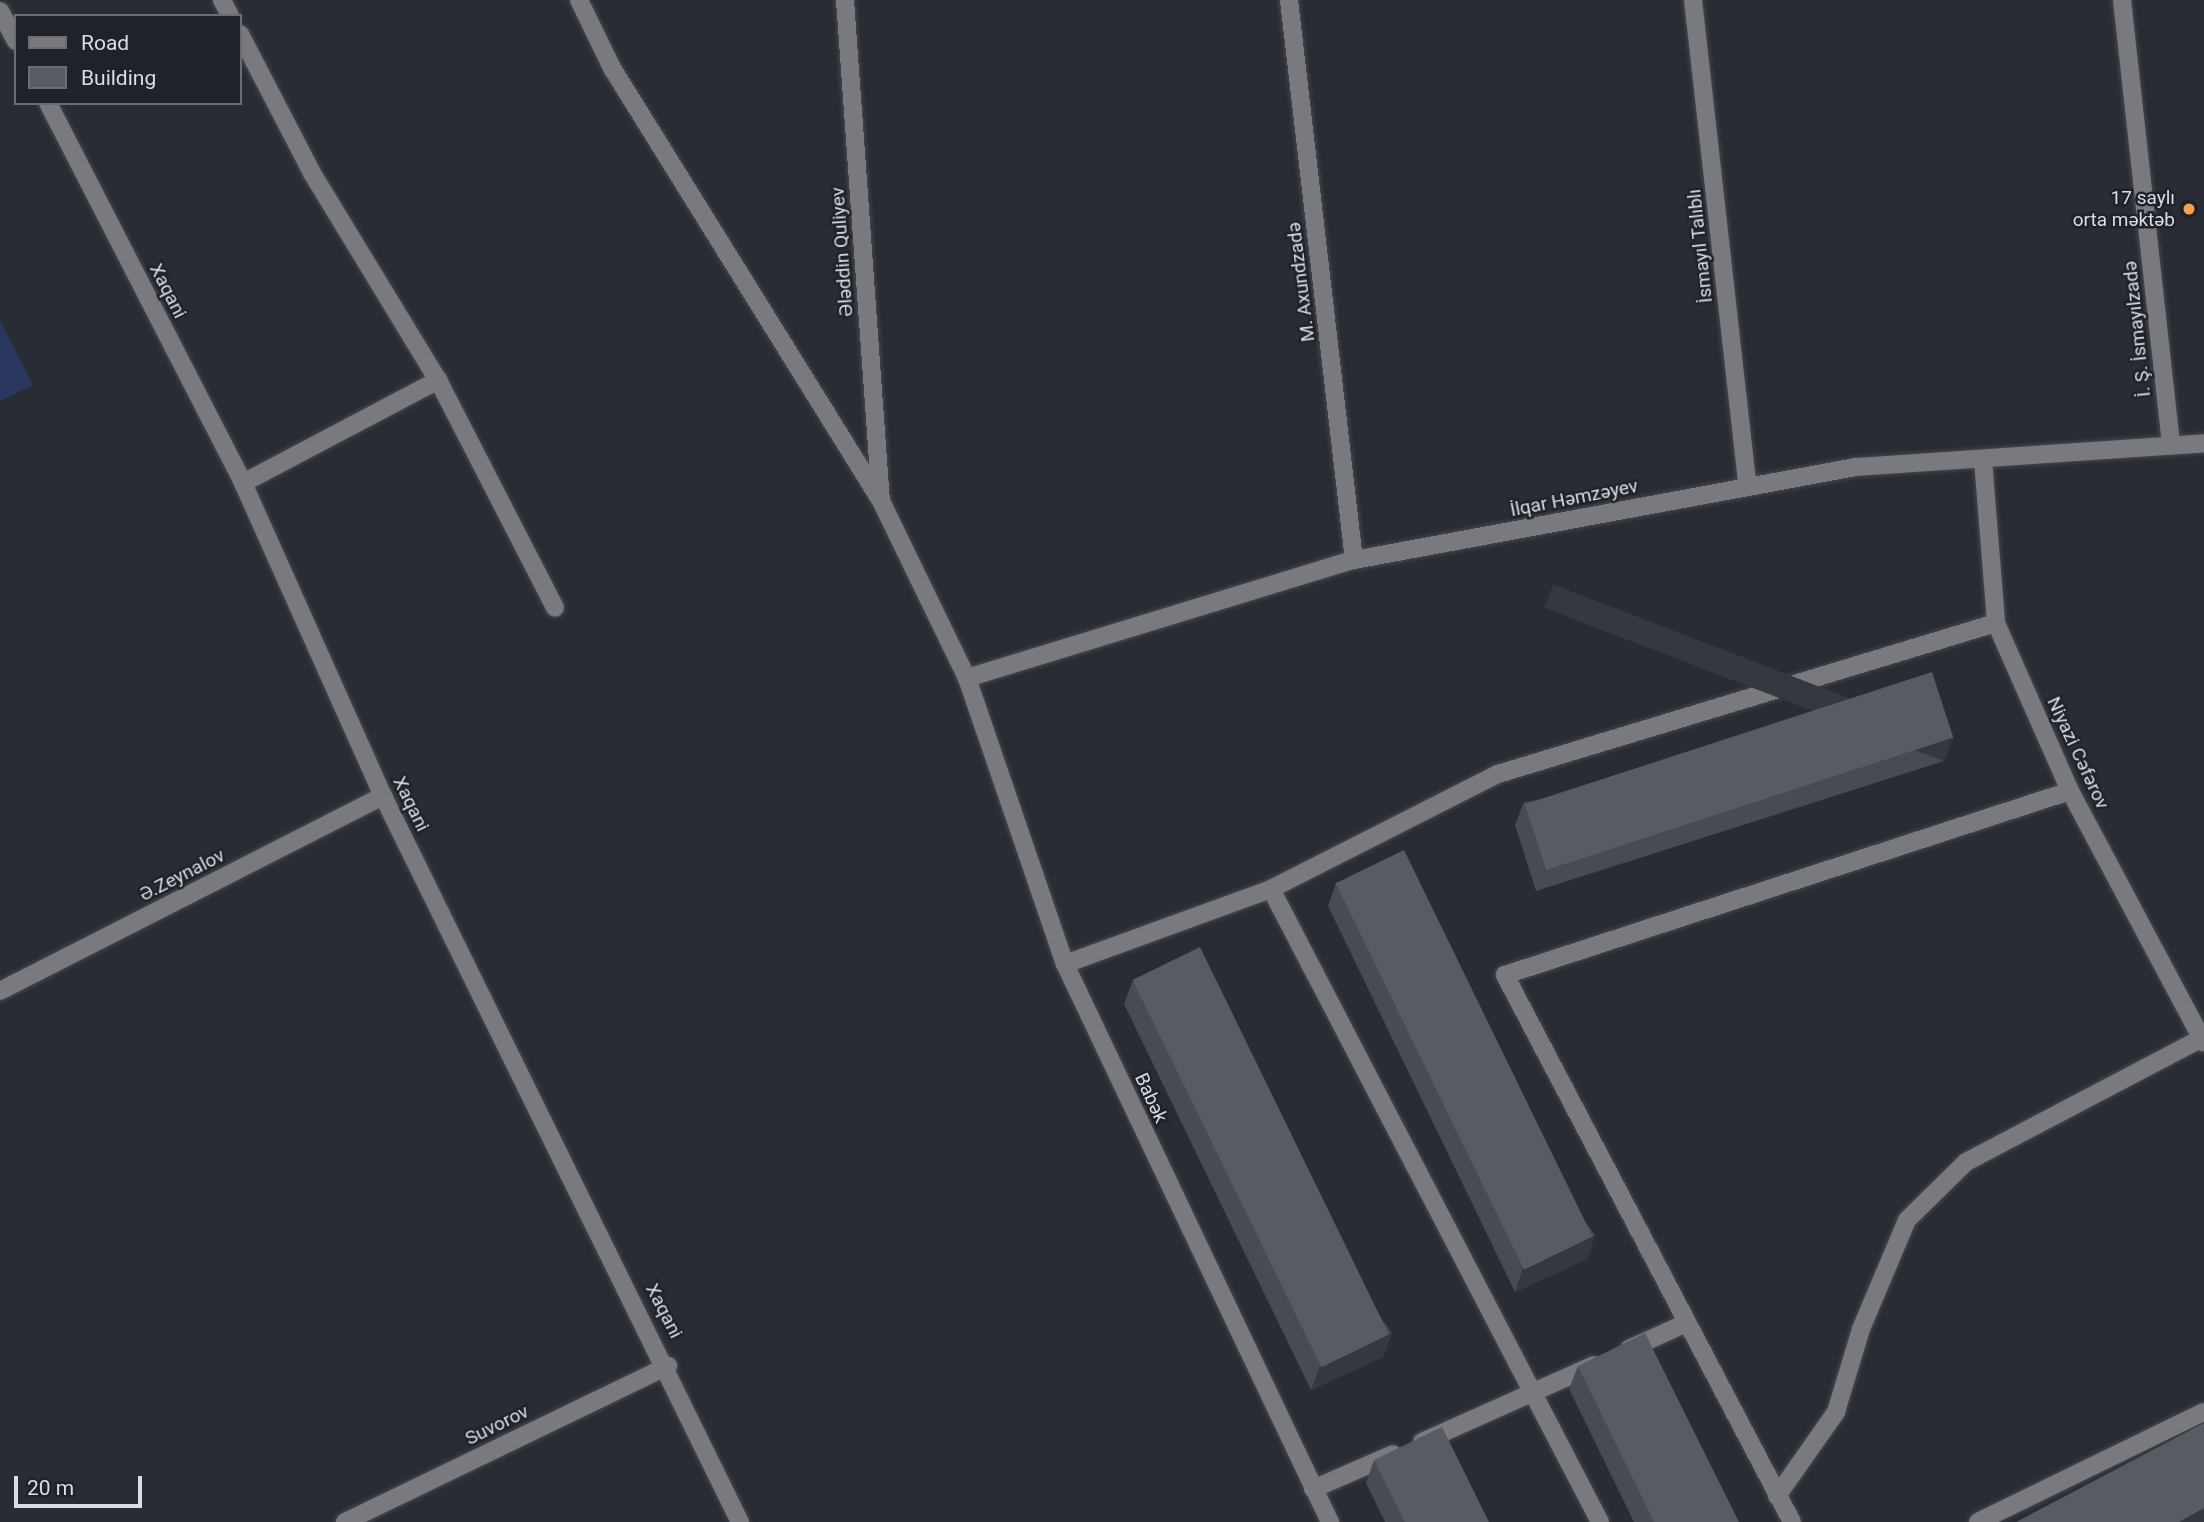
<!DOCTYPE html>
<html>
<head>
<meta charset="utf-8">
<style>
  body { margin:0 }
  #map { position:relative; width:2204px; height:1522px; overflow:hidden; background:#292c34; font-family:Roboto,sans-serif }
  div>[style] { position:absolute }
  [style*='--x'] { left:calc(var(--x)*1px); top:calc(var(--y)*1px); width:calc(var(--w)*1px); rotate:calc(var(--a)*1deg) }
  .green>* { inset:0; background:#2a375e }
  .roads { filter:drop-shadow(0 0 2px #454850) drop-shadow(0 0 2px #454850) }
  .minor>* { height:18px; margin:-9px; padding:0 9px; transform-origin:9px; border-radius:9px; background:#787a7e }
  .wall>* { inset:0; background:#484b54 }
  .shaded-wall>* { inset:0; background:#353841; transform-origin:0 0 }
  .building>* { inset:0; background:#585b63; transform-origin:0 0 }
  .dots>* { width:19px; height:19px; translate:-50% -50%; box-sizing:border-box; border:4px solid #1f222a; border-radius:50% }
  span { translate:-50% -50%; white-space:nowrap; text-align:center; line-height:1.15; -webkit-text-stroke:5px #1f222a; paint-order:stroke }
  .poi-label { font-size:19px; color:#dbdde3 }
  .right { translate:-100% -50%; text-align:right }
  .street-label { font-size:19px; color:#dbdde3 }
  .legend { position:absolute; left:14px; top:14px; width:228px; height:91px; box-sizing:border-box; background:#1f222a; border:2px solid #6a6d74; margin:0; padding:9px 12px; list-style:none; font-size:21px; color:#dbdde3 }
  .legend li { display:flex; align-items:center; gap:14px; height:35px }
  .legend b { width:35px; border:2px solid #6a6d74 }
  .scale { position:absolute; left:14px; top:1476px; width:128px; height:32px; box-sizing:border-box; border:4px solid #dbdde3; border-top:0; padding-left:9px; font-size:21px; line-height:24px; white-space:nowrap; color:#dbdde3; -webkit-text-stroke:5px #1f222a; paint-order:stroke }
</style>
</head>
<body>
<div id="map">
  <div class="green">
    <i style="clip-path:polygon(0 321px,33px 385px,0 401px)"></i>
  </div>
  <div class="roads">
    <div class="minor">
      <i style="--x:222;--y:0;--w:18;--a:63"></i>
      <i style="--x:579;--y:0;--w:76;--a:64.1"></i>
      <i style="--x:612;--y:68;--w:510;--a:58.15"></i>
      <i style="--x:881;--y:501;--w:197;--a:64.1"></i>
      <i style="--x:967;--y:678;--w:302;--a:71.1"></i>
      <i style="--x:1065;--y:964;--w:618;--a:64.6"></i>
      <i style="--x:845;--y:0;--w:499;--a:85.9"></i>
      <i style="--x:1289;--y:0;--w:564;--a:83.38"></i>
      <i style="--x:1693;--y:0;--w:490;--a:83.6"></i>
      <i style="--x:2122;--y:0;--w:448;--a:83.7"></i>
      <i style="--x:0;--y:11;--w:34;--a:62"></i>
      <i style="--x:240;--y:34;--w:157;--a:62.6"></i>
      <i style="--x:312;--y:173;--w:242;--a:58.7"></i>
      <i style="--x:438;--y:380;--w:256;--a:62.8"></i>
      <i style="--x:48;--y:103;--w:427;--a:62.8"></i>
      <i style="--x:243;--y:483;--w:343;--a:65.9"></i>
      <i style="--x:383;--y:796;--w:809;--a:63.82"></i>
      <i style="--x:1983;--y:460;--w:164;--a:85.4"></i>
      <i style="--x:1996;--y:623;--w:184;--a:66.2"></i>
      <i style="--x:2070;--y:791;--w:285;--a:62"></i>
      <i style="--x:243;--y:483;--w:221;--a:-27.8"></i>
      <i style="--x:967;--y:678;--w:405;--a:-17"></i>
      <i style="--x:1354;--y:560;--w:511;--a:-10.5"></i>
      <i style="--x:1856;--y:467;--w:349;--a:-3.9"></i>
      <i style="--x:1271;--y:889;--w:713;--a:62.54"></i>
      <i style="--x:1065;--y:964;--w:219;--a:-20"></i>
      <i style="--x:1271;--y:889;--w:254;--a:-26.9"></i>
      <i style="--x:1498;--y:774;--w:520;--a:-16.87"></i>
      <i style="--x:0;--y:991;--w:430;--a:-27"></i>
      <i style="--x:1629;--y:1349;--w:60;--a:-24.4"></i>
      <i style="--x:1422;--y:1442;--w:188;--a:-24.1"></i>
      <i style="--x:1313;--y:1489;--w:87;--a:-23.6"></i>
      <i style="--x:1777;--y:1496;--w:103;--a:-54.9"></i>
      <i style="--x:1836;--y:1412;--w:87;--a:-73.2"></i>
      <i style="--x:1861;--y:1329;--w:118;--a:-67.1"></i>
      <i style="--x:1907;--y:1220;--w:83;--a:-44.5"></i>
      <i style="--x:1966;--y:1162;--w:269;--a:-27.7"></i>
      <i style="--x:345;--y:1522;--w:359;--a:-25.8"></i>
      <i style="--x:1792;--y:1522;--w:618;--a:-117.69"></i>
      <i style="--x:1505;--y:975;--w:594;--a:-18.04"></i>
      <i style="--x:1978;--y:1522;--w:251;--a:-26"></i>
    </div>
  </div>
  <div class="wall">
    <i style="clip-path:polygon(1953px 738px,1944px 761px,1536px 891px,1515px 825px,1524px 802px)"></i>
    <i style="clip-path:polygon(1336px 883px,1595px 1235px,1587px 1259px,1515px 1292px,1328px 906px)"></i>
    <i style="clip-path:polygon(1133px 980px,1392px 1333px,1383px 1357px,1311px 1390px,1124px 1004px)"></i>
    <i style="clip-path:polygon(1578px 1366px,1739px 1522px,1634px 1522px,1569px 1389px)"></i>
    <i style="clip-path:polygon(1374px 1460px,1489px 1522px,1385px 1522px,1366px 1483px)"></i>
  </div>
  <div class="shaded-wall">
    <i style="left:1953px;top:738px;width:25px;height:428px;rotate:111deg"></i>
    <i style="clip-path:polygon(1595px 1235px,1587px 1259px,1515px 1292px,1523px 1268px)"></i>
    <i style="clip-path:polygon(1392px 1333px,1383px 1357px,1311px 1390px,1320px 1366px)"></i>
    <i style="clip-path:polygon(2204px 1508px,2204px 1522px,2179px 1522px)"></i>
  </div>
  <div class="building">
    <i style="left:1932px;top:672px;width:69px;height:428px;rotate:72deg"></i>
    <i style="left:1404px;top:850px;width:430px;height:76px;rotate:64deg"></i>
    <i style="left:1200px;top:947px;width:431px;height:75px;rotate:64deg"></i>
    <i style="clip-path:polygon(1645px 1333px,1739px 1522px,1654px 1522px,1578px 1366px)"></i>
    <i style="clip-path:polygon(2204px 1423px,2204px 1508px,2179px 1522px,2016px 1522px)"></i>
    <i style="clip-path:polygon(1442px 1427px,1489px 1522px,1405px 1522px,1374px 1460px)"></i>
  </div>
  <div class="dots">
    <i style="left:2189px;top:209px;background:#fa9f4f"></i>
  </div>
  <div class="poi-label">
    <span class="right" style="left:2175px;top:209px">17 saylı<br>orta məktəb</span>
  </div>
  <div class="street-label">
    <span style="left:1700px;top:246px;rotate:-96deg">İsmayıl Talıblı</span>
    <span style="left:842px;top:252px;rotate:-94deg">Ələddin Quliyev</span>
    <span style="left:1301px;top:282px;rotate:-97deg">M. Axundzadə</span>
    <span style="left:168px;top:291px;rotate:63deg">Xaqani</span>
    <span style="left:2137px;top:329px;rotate:-96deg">İ. Ş. İsmayılzadə</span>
    <span style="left:1574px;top:498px;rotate:-11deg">İlqar Həmzəyev</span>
    <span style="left:2078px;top:753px;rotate:65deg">Niyazi Cəfərov</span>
    <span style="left:411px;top:804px;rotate:64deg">Xaqani</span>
    <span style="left:182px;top:875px;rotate:-27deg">Ə.Zeynalov</span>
    <span style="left:1151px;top:1098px;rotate:65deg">Babək</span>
    <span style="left:664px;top:1311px;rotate:63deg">Xaqani</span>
    <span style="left:497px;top:1425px;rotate:-26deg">Suvorov</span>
  </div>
  <ul class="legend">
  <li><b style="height:9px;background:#787a7e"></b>Road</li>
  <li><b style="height:19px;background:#585b63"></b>Building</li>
  </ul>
  <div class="scale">20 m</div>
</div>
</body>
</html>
